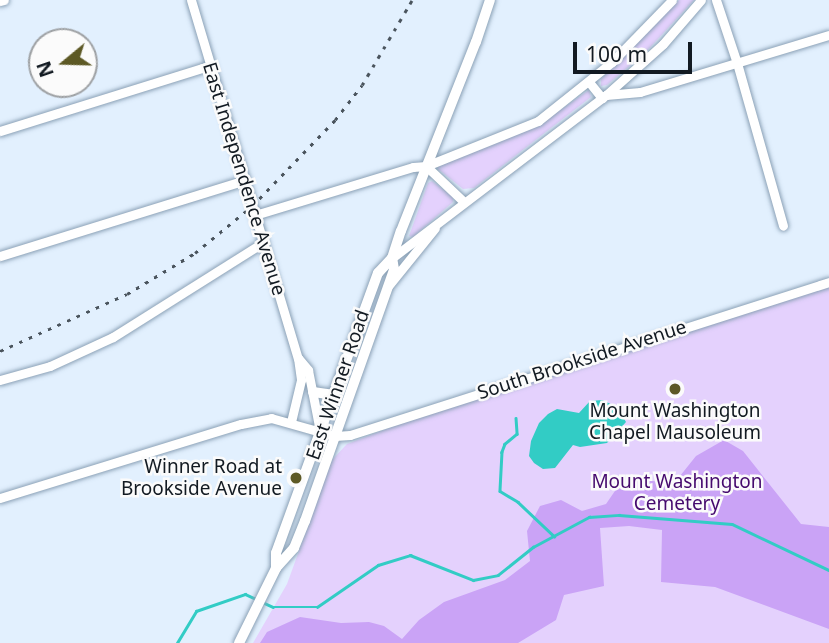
<!DOCTYPE html>
<html>
<head>
<meta charset="utf-8">
<style>
  body { margin:0 }
  #map { position:relative; width:829px; height:643px; overflow:hidden; background:#e2f0fe; font-family:"Noto Sans",sans-serif }
  div>[style] { position:absolute }
  [style*='--x'] { left:calc(var(--x)*1px); top:calc(var(--y)*1px); width:calc(var(--w)*1px); rotate:calc(var(--a)*1deg) }
  .green>* { inset:0; background:#e4d1fd }
  .forest>* { inset:0; background:#caa3f6 }
  .water>* { inset:0; background:#32ccc5 }
  .stream>* { height:2.5px; margin:-1.25px; padding:0 1.25px; transform-origin:1.25px; border-radius:1.25px; background:#32ccc5 }
  .roads { filter:drop-shadow(0 0 2px #8ba1b6) drop-shadow(0 0 2px #8ba1b6) }
  .minor>* { height:9px; margin:-4.5px; padding:0 4.5px; transform-origin:4.5px; border-radius:4.5px; background:#fff }
  .major>* { height:10px; margin:-5px; padding:0 5px; transform-origin:5px; border-radius:5px; background:#fff }
  .rail>* { height:2.5px; margin-top:-1.25px; transform-origin:0; background:repeating-linear-gradient(90deg,#4a545d 0 3.5px,transparent 0 10.5px) }
  .dots>* { width:19px; height:19px; translate:-50% -50%; box-sizing:border-box; border:4px solid #fbfbfb; border-radius:50% }
  span { translate:-50% -50%; white-space:nowrap; text-align:center; line-height:1.15; -webkit-text-stroke:5px #fbfbfb; paint-order:stroke }
  .street-label { font-size:19px; color:#121a22 }
  .poi-label { font-size:19px; color:#121a22 }
  .right { translate:-100% -50%; text-align:right }
  .park-label { font-size:19px; color:#450a6e }
  .north { position:absolute; left:28px; top:28px; width:70px; height:70px; box-sizing:border-box; background:#fbfbfb; border:2px solid #9ea1a4; border-radius:50%; rotate:251deg; font-size:19px; font-weight:700; line-height:28px; text-align:center; color:#121a22 }
  .north::after { content:''; display:block; margin:auto; width:24px; height:32px; background:#5d5925; clip-path:polygon(50% 0,100% 100%,50% 72%,0 100%) }
  .scale { position:absolute; left:573px; top:42px; width:119px; height:32px; box-sizing:border-box; border:4px solid #121a22; border-top:0; padding-left:9px; font-size:21px; line-height:24px; white-space:nowrap; color:#121a22; -webkit-text-stroke:5px #fbfbfb; paint-order:stroke }
</style>
</head>
<body>
<div id="map">
  <div class="green">
    <i style="clip-path:polygon(679px 0,694px 0,645px 53px,607px 85px,601px 86px,601px 79px)"></i>
    <i style="clip-path:polygon(589px 90px,591px 97px,474px 188px,463px 189px,438px 169px,438px 165px,545px 121px)"></i>
    <i style="clip-path:polygon(432px 181px,453px 197px,453px 202px,413px 237px,409px 236px,428px 183px)"></i>
    <i style="clip-path:polygon(829px 286px,829px 643px,253px 643px,287px 584px,332px 460px,347px 444px,434px 411px)"></i>
  </div>
  <div class="forest">
    <i style="clip-path:polygon(724px 440px,743px 451px,801px 524px,829px 527px,829px 629px,715px 587px,661px 582px,662px 530px,629px 526px,600px 528px,604px 586px,564px 595px,556px 620px,518px 643px,260px 643px,267px 632px,300px 617px,341px 623px,369px 622px,384px 626px,402px 639px,419px 620px,444px 602px,505px 580px,530px 561px,527px 531px,540px 506px,561px 500px,582px 511px,606px 504px,617px 488px,642px 478px,672px 486px,696px 456px)"></i>
  </div>
  <div class="water">
    <i style="clip-path:polygon(602px 400px,617px 407px,626px 422px,607px 443px,580px 447px,573px 445px,555px 468px,543px 469px,534px 463px,529px 456px,531px 441px,539px 423px,548px 414px,557px 409px,579px 413px,590px 401px)"></i>
  </div>
  <div class="stream">
    <i style="--x:516;--y:418;--w:16;--a:86"></i>
    <i style="--x:517;--y:434;--w:16;--a:140"></i>
    <i style="--x:505;--y:444;--w:9;--a:111"></i>
    <i style="--x:502;--y:452;--w:39;--a:93"></i>
    <i style="--x:500;--y:491;--w:21;--a:31"></i>
    <i style="--x:518;--y:502;--w:50;--a:43.4"></i>
    <i style="--x:262;--y:602;--w:12;--a:24"></i>
    <i style="--x:273;--y:607;--w:44;--a:0"></i>
    <i style="--x:317;--y:607;--w:74;--a:-34.5"></i>
    <i style="--x:378;--y:565;--w:34;--a:-17"></i>
    <i style="--x:410;--y:555;--w:68;--a:21.6"></i>
    <i style="--x:473;--y:580;--w:25;--a:-11"></i>
    <i style="--x:498;--y:575;--w:45;--a:-38.7"></i>
    <i style="--x:533;--y:547;--w:64;--a:-28.2"></i>
    <i style="--x:589;--y:517;--w:30;--a:-4"></i>
    <i style="--x:619;--y:515;--w:113;--a:4.6"></i>
    <i style="--x:732;--y:524;--w:107;--a:25.4"></i>
    <i style="--x:177;--y:643;--w:37;--a:-59"></i>
    <i style="--x:196;--y:611;--w:52;--a:-19.1"></i>
    <i style="--x:245;--y:594;--w:12;--a:24"></i>
  </div>
  <div class="roads">
    <div class="minor">
      <i style="--x:191;--y:0;--w:374;--a:73.4"></i>
      <i style="--x:298;--y:358;--w:22;--a:82"></i>
      <i style="--x:301;--y:380;--w:43;--a:103.4"></i>
      <i style="--x:716;--y:0;--w:66;--a:71.6"></i>
      <i style="--x:737;--y:63;--w:169;--a:74.2"></i>
      <i style="--x:0;--y:1;--w:4;--a:-14"></i>
      <i style="--x:589;--y:82;--w:21;--a:51"></i>
      <i style="--x:606;--y:95;--w:34;--a:-5"></i>
      <i style="--x:640;--y:92;--w:197;--a:-16.8"></i>
      <i style="--x:0;--y:131;--w:219;--a:-17.3"></i>
      <i style="--x:426;--y:166;--w:121;--a:-21.9"></i>
      <i style="--x:538;--y:121;--w:95;--a:-38.6"></i>
      <i style="--x:612;--y:62;--w:86;--a:-45.9"></i>
      <i style="--x:255;--y:215;--w:165;--a:-16.9"></i>
      <i style="--x:413;--y:167;--w:13;--a:-4"></i>
      <i style="--x:426;--y:166;--w:52;--a:43.5"></i>
      <i style="--x:0;--y:256;--w:257;--a:-17.2"></i>
      <i style="--x:392;--y:258;--w:269;--a:-37.3"></i>
      <i style="--x:606;--y:95;--w:76;--a:-41.8"></i>
      <i style="--x:663;--y:44;--w:58;--a:-49.2"></i>
      <i style="--x:389;--y:285;--w:73;--a:-51.1"></i>
      <i style="--x:298;--y:358;--w:16;--a:50"></i>
      <i style="--x:308;--y:370;--w:62;--a:78.9"></i>
      <i style="--x:0;--y:380;--w:52;--a:-15.6"></i>
      <i style="--x:50;--y:366;--w:69;--a:-24.7"></i>
      <i style="--x:113;--y:337;--w:178;--a:-32.2"></i>
      <i style="--x:0;--y:498;--w:252;--a:-17.1"></i>
      <i style="--x:241;--y:424;--w:31;--a:-11"></i>
      <i style="--x:271;--y:418;--w:66;--a:15.7"></i>
      <i style="--x:335;--y:436;--w:15;--a:-4"></i>
      <i style="--x:350;--y:435;--w:503;--a:-17.71"></i>
    </div>
    <div class="major">
      <i style="--x:313;--y:392;--w:21;--a:8"></i>
      <i style="--x:276;--y:568;--w:27;--a:-48"></i>
      <i style="--x:294;--y:548;--w:29;--a:-68"></i>
      <i style="--x:305;--y:521;--w:267;--a:-70.5"></i>
      <i style="--x:394;--y:269;--w:11;--a:-100"></i>
      <i style="--x:392;--y:258;--w:28;--a:-72"></i>
      <i style="--x:401;--y:231;--w:203;--a:-68.4"></i>
      <i style="--x:476;--y:42;--w:44;--a:-71.6"></i>
      <i style="--x:239;--y:643;--w:84;--a:-63.7"></i>
      <i style="--x:276;--y:568;--w:15;--a:-90"></i>
      <i style="--x:276;--y:553;--w:298;--a:-70"></i>
      <i style="--x:378;--y:273;--w:21;--a:-47"></i>
    </div>
  </div>
  <div class="rail">
    <i style="--x:0;--y:351;--w:139;--a:-24.2"></i>
    <i style="--x:127;--y:294;--w:79;--a:-31.1"></i>
    <i style="--x:195;--y:253;--w:74;--a:-39.5"></i>
    <i style="--x:252;--y:206;--w:120;--a:-46"></i>
    <i style="--x:335;--y:120;--w:44;--a:-52.4"></i>
    <i style="--x:362;--y:85;--w:99;--a:-59.5"></i>
  </div>
  <div class="dots">
    <i style="left:675px;top:389px;background:#5d5925"></i>
    <i style="left:296px;top:478px;background:#5d5925"></i>
  </div>
  <div class="street-label">
    <span style="left:244px;top:179px;rotate:73deg">East Independence Avenue</span>
    <span style="left:582px;top:360px;rotate:-18deg">South Brookside Avenue</span>
    <span style="left:338px;top:385px;rotate:-71deg">East Winner Road</span>
  </div>
  <div class="poi-label">
    <span style="left:675px;top:422px">Mount Washington<br>Chapel Mausoleum</span>
    <span class="right" style="left:282px;top:478px">Winner Road at<br>Brookside Avenue</span>
  </div>
  <div class="park-label">
    <span style="left:677px;top:493px">Mount Washington<br>Cemetery</span>
  </div>
  <div class="north">N</div>
  <div class="scale">100 m</div>
</div>
</body>
</html>
